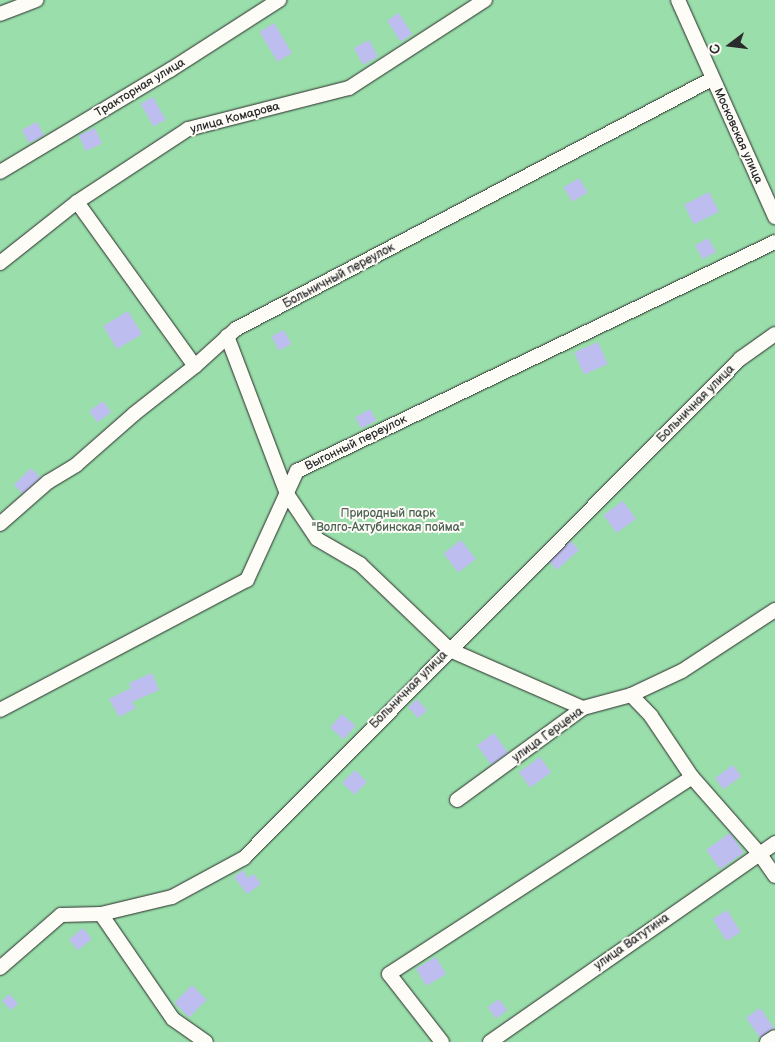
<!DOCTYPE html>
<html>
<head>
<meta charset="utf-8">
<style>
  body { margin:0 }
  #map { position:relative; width:775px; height:1042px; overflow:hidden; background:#f0eff5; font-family:"Balsamiq Sans",sans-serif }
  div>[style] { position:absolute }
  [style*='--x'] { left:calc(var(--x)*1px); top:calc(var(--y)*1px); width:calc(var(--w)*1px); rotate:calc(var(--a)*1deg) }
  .green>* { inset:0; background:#9adfab; transform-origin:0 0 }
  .building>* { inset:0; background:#bebdef; transform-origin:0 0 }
  .roads { filter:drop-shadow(0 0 1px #2b2b2b) drop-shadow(0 0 1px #2b2b2b) }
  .minor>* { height:14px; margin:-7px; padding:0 7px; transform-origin:7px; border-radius:7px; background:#fdfcf7 }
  span { translate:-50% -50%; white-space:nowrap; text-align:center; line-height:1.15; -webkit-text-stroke:4px #fdfcf7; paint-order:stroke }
  .street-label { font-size:12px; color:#2b2b2b }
  .park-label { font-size:12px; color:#4c6151 }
  .north { position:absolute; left:705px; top:20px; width:50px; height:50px; -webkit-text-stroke:4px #fdfcf7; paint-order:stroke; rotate:255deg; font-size:14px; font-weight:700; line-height:20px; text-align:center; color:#2b2b2b }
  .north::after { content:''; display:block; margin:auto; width:18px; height:22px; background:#2b2b2b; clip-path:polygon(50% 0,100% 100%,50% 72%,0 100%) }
</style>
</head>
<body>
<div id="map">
  <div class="green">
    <i style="left:0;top:0;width:775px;height:1042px"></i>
  </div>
  <div class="building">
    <i style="left:399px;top:13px;width:25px;height:14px;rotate:58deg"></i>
    <i style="left:274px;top:23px;width:35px;height:17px;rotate:59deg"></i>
    <i style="left:369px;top:40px;width:19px;height:17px;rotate:62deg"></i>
    <i style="left:153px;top:97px;width:26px;height:14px;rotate:61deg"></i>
    <i style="left:37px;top:122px;width:15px;height:17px;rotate:62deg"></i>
    <i style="left:95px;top:128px;width:17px;height:18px;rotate:65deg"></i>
    <i style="left:579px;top:178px;width:17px;height:18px;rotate:59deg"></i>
    <i style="left:709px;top:192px;width:22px;height:28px;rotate:63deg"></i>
    <i style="left:708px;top:238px;width:16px;height:15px;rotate:60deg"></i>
    <i style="left:128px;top:311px;width:27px;height:29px;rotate:59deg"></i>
    <i style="left:284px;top:330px;width:16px;height:14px;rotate:63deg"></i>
    <i style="left:598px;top:342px;width:24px;height:26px;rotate:66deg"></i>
    <i style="left:103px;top:401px;width:14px;height:17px;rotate:54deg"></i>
    <i style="left:370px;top:409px;width:13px;height:17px;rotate:61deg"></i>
    <i style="left:31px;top:468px;width:13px;height:24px;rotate:45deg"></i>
    <i style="left:623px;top:501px;width:22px;height:24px;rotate:54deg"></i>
    <i style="left:461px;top:540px;width:24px;height:22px;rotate:52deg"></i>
    <i style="left:571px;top:541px;width:12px;height:30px;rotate:48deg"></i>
    <i style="clip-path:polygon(152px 673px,159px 690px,132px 702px,136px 708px,119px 717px,109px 699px,131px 688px,129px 683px)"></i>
    <i style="left:417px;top:699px;width:15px;height:12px;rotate:48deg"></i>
    <i style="left:342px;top:714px;width:18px;height:18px;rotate:41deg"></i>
    <i style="left:494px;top:733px;width:24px;height:21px;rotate:54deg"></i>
    <i style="left:540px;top:757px;width:19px;height:26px;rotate:54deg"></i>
    <i style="left:733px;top:765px;width:14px;height:22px;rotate:54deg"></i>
    <i style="left:355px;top:770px;width:17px;height:18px;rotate:45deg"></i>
    <i style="left:730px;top:833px;width:24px;height:29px;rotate:55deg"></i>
    <i style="clip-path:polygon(243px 870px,248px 878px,254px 874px,261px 884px,247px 894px,234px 877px)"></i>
    <i style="left:727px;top:910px;width:26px;height:17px;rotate:58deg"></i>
    <i style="left:83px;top:928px;width:14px;height:18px;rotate:51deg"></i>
    <i style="left:436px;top:957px;width:20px;height:23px;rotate:60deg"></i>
    <i style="left:192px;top:985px;width:21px;height:25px;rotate:45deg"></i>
    <i style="left:9px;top:994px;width:13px;height:10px;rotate:45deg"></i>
    <i style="left:499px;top:999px;width:14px;height:14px;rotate:54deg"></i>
    <i style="left:760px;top:1008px;width:24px;height:17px;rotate:55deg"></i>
  </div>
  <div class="roads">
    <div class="minor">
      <i style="--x:678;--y:0;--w:238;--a:65.9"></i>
      <i style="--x:0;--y:14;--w:39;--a:-21"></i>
      <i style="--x:0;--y:172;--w:198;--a:-31"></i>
      <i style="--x:170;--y:70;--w:130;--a:-32.7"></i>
      <i style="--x:77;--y:202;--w:202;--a:54.3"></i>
      <i style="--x:0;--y:263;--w:98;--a:-38.4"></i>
      <i style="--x:77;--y:202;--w:133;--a:-33.3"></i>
      <i style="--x:188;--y:129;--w:166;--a:-14.3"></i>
      <i style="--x:349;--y:88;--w:162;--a:-32.9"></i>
      <i style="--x:227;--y:336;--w:169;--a:69.2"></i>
      <i style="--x:287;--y:494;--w:54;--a:56.3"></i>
      <i style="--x:317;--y:539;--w:50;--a:30.2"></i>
      <i style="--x:360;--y:564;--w:124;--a:43.7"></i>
      <i style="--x:450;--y:650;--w:145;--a:23.6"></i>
      <i style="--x:0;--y:524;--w:64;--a:-41.2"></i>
      <i style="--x:48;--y:482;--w:33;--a:-31"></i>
      <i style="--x:76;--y:465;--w:77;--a:-41.3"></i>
      <i style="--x:134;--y:414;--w:78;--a:-38.2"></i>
      <i style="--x:195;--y:366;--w:55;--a:-42.1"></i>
      <i style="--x:236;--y:329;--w:538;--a:-27.71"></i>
      <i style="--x:631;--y:695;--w:29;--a:46"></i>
      <i style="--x:651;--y:716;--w:73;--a:56.1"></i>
      <i style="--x:692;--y:777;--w:101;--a:48.6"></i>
      <i style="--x:759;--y:853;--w:28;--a:55"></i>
      <i style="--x:0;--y:710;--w:279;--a:-27.8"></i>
      <i style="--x:247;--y:580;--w:120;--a:-65.4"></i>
      <i style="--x:297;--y:471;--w:530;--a:-25.6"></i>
      <i style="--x:457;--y:800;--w:156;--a:-36.1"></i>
      <i style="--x:583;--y:708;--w:50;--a:-15.2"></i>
      <i style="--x:631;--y:695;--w:56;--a:-25.2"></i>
      <i style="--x:682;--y:671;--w:111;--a:-33.3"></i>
      <i style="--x:101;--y:914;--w:127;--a:55.6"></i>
      <i style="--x:173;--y:1019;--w:40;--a:34.9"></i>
      <i style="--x:0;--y:968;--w:81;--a:-41"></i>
      <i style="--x:61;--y:915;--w:40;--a:-1.4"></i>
      <i style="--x:101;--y:914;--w:73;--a:-13.5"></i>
      <i style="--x:172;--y:897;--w:82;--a:-28.4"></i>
      <i style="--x:244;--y:858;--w:704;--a:-45.17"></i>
      <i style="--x:740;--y:359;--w:43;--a:-35.5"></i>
      <i style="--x:442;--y:1042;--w:86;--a:-127.9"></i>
      <i style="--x:389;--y:974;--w:361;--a:-33"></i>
      <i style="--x:490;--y:1042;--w:348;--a:-34.9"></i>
      <i style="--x:767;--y:1042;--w:9;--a:-32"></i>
    </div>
  </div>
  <div class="street-label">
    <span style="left:140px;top:88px;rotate:-31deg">Тракторная улица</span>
    <span style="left:235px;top:118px;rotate:-15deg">улица Комарова</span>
    <span style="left:738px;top:136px;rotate:66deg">Московская улица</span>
    <span style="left:339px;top:276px;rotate:-28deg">Больничный переулок</span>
    <span style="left:696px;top:404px;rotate:-45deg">Больничная улица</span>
    <span style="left:356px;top:443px;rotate:-26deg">Выгонный переулок</span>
    <span style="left:409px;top:690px;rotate:-45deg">Больничная улица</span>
    <span style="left:548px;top:735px;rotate:-36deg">улица Герцена</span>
    <span style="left:632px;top:942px;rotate:-35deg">улица Ватутина</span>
  </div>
  <div class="park-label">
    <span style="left:388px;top:521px">Природный парк<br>"Волго-Ахтубинская пойма"</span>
  </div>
  <div class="north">С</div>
</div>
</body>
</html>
